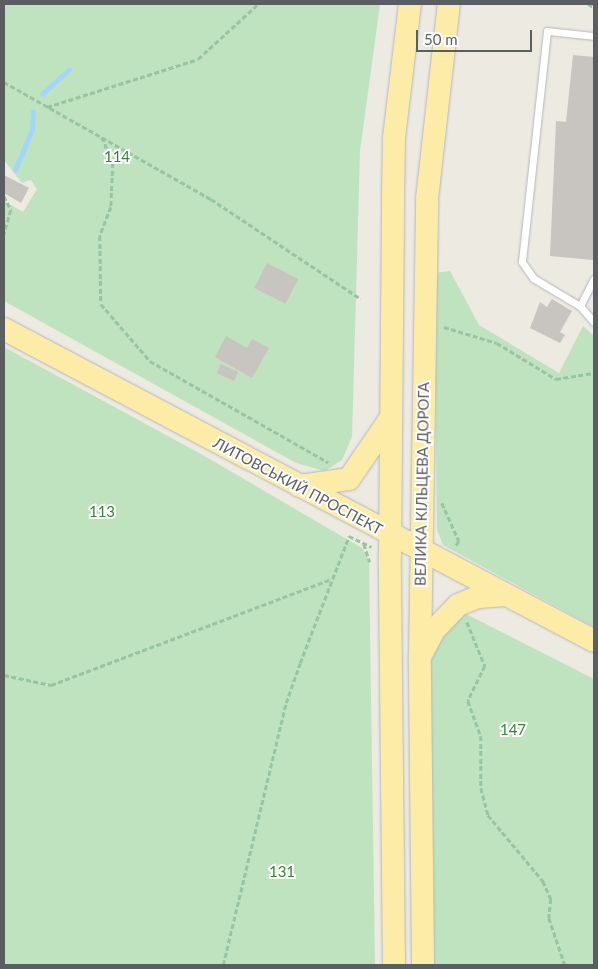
<!DOCTYPE html>
<html>
<head>
<meta charset="utf-8">
<style>
  body { margin:0 }
  #map { position:relative; width:598px; height:969px; overflow:hidden; background:#eceae1; font-family:Lato,sans-serif }
  div>[style] { position:absolute }
  [style*='--x'] { left:calc(var(--x)*1px); top:calc(var(--y)*1px); width:calc(var(--w)*1px); rotate:calc(var(--a)*1deg) }
  .green>* { inset:0; background:#bfe3bf }
  .stream>* { height:4.5px; margin:-2.25px; padding:0 2.25px; transform-origin:2.25px; border-radius:2.25px; background:#a2d6fb }
  .building>* { inset:0; background:#c8c4bf; transform-origin:0 0 }
  .path>* { height:2.5px; margin-top:-1.25px; transform-origin:0; background:repeating-linear-gradient(90deg,#98c4a3 0 5px,transparent 0 7.5px) }
  .roads { filter:drop-shadow(0 0 1px #b4b7bc) drop-shadow(0 0 1px #b4b7bc) }
  .lane>* { height:7px; margin:-3.5px; padding:0 3.5px; transform-origin:3.5px; border-radius:3.5px; background:#fff }
  .primary>* { height:22px; margin:-11px; padding:0 11px; transform-origin:11px; border-radius:11px; background:#fceca7 }
  span { translate:-50% -50%; white-space:nowrap; text-align:center; line-height:1.15; -webkit-text-stroke:4px #fff; paint-order:stroke }
  .park-label { font-size:15px; color:#38833a }
  .street-label { font-size:15px; color:#5a5e62 }
  .frame { position:absolute; inset:0; border:5px solid #5a5e62; pointer-events:none }
  .scale { position:absolute; left:416px; top:30px; width:116px; height:22px; box-sizing:border-box; border:2px solid #5a5e62; border-top:0; padding-left:6px; font-size:15px; line-height:18px; white-space:nowrap; color:#5a5e62; -webkit-text-stroke:4px #fff; paint-order:stroke }
</style>
</head>
<body>
<div id="map">
  <div class="green">
    <i style="clip-path:polygon(4px 4px,380px 4px,360px 151px,352px 437px,342px 460px,325px 471px,296px 463px,4px 301px,4px 201px,23px 212px,37px 189px,31px 180px,22px 183px,4px 160px)"></i>
    <i style="clip-path:polygon(450px 271px,479px 325px,559px 373px,583px 326px,594px 336px,594px 627px,443px 545px,437px 530px,434px 273px)"></i>
    <i style="clip-path:polygon(4px 347px,201px 454px,362px 548px,369px 559px,375px 965px,4px 965px)"></i>
    <i style="clip-path:polygon(464px 613px,594px 679px,594px 965px,423px 965px,420px 656px)"></i>
  </div>
  <div class="stream">
    <i style="--x:42;--y:94;--w:36;--a:-42"></i>
    <i style="--x:15;--y:170;--w:43;--a:-67"></i>
    <i style="--x:32;--y:130;--w:18;--a:-87"></i>
  </div>
  <div class="building">
    <i style="clip-path:polygon(573px 55px,594px 57px,593px 260px,550px 256px,556px 121px,566px 122px)"></i>
    <i style="clip-path:polygon(4px 175px,29px 188px,21px 203px,4px 193px)"></i>
    <i style="left:267px;top:263px;width:35px;height:28px;rotate:27deg"></i>
    <i style="clip-path:polygon(552px 299px,572px 311px,560px 332px,565px 335px,560px 343px,530px 328px,540px 302px,547px 307px)"></i>
    <i style="clip-path:polygon(226px 336px,247px 348px,252px 339px,269px 348px,252px 378px,215px 357px)"></i>
    <i style="left:221px;top:364px;width:19px;height:10px;rotate:25deg"></i>
  </div>
  <div class="path">
    <i style="--x:588;--y:4;--w:7;--a:27"></i>
    <i style="--x:4;--y:82;--w:238;--a:29.5"></i>
    <i style="--x:211;--y:199;--w:180;--a:33.7"></i>
    <i style="--x:47;--y:107;--w:158;--a:-17.6"></i>
    <i style="--x:198;--y:59;--w:81;--a:-42.5"></i>
    <i style="--x:102;--y:137;--w:28;--a:67"></i>
    <i style="--x:113;--y:163;--w:44;--a:92.6"></i>
    <i style="--x:111;--y:207;--w:31;--a:111"></i>
    <i style="--x:100;--y:236;--w:68;--a:89.2"></i>
    <i style="--x:101;--y:304;--w:75;--a:49.3"></i>
    <i style="--x:150;--y:361;--w:205;--a:29.6"></i>
    <i style="--x:4;--y:196;--w:16;--a:63"></i>
    <i style="--x:11;--y:210;--w:25;--a:106"></i>
    <i style="--x:444;--y:327;--w:55;--a:16.8"></i>
    <i style="--x:497;--y:343;--w:69;--a:31.4"></i>
    <i style="--x:556;--y:379;--w:38;--a:-9"></i>
    <i style="--x:442;--y:503;--w:42;--a:65.9"></i>
    <i style="--x:459;--y:541;--w:6;--a:121"></i>
    <i style="--x:364;--y:544;--w:19;--a:72"></i>
    <i style="--x:467;--y:622;--w:48;--a:67.8"></i>
    <i style="--x:485;--y:666;--w:39;--a:116"></i>
    <i style="--x:468;--y:701;--w:37;--a:70"></i>
    <i style="--x:481;--y:736;--w:52;--a:90"></i>
    <i style="--x:481;--y:788;--w:28;--a:75"></i>
    <i style="--x:488;--y:815;--w:86;--a:50.2"></i>
    <i style="--x:543;--y:881;--w:20;--a:66"></i>
    <i style="--x:551;--y:899;--w:19;--a:96"></i>
    <i style="--x:549;--y:918;--w:50;--a:71.2"></i>
    <i style="--x:4;--y:675;--w:48;--a:12"></i>
    <i style="--x:51;--y:685;--w:300;--a:-20.7"></i>
    <i style="--x:223;--y:965;--w:269;--a:-76.5"></i>
    <i style="--x:286;--y:703;--w:42;--a:-70.7"></i>
    <i style="--x:300;--y:663;--w:136;--a:-68.9"></i>
    <i style="--x:349;--y:536;--w:25;--a:26"></i>
  </div>
  <div class="roads">
    <div class="lane">
      <i style="--x:594;--y:36;--w:47;--a:-173.9"></i>
      <i style="--x:547;--y:31;--w:232;--a:96.2"></i>
      <i style="--x:522;--y:262;--w:19;--a:55"></i>
      <i style="--x:533;--y:278;--w:55;--a:30.8"></i>
      <i style="--x:580;--y:306;--w:21;--a:49"></i>
      <i style="--x:580;--y:306;--w:30;--a:-63"></i>
    </div>
    <div class="primary">
      <i style="--x:4;--y:329;--w:667;--a:27.87"></i>
      <i style="--x:299;--y:486;--w:50;--a:-8"></i>
      <i style="--x:349;--y:479;--w:73;--a:-55.7"></i>
      <i style="--x:422;--y:653;--w:27;--a:-62"></i>
      <i style="--x:435;--y:629;--w:33;--a:-46"></i>
      <i style="--x:458;--y:605;--w:22;--a:-22"></i>
      <i style="--x:478;--y:597;--w:28;--a:-4"></i>
      <i style="--x:394;--y:965;--w:410;--a:-90.6"></i>
      <i style="--x:390;--y:555;--w:357;--a:-89.5"></i>
      <i style="--x:393;--y:198;--w:60;--a:-89"></i>
      <i style="--x:394;--y:138;--w:135;--a:-83.2"></i>
      <i style="--x:423;--y:965;--w:309;--a:-90.6"></i>
      <i style="--x:420;--y:656;--w:457;--a:-89.1"></i>
      <i style="--x:427;--y:199;--w:196;--a:-83.6"></i>
    </div>
  </div>
  <div class="park-label">
    <span style="left:117px;top:157px">114</span>
    <span style="left:102px;top:512px">113</span>
    <span style="left:513px;top:730px">147</span>
    <span style="left:282px;top:872px">131</span>
  </div>
  <div class="street-label">
    <span style="left:422px;top:484px;rotate:-89deg">ВЕЛИКА КІЛЬЦЕВА ДОРОГА</span>
    <span style="left:298px;top:486px;rotate:28deg">ЛИТОВСЬКИЙ ПРОСПЕКТ</span>
  </div>
  <div class="frame"></div>
  <div class="scale">50 m</div>
</div>
</body>
</html>
